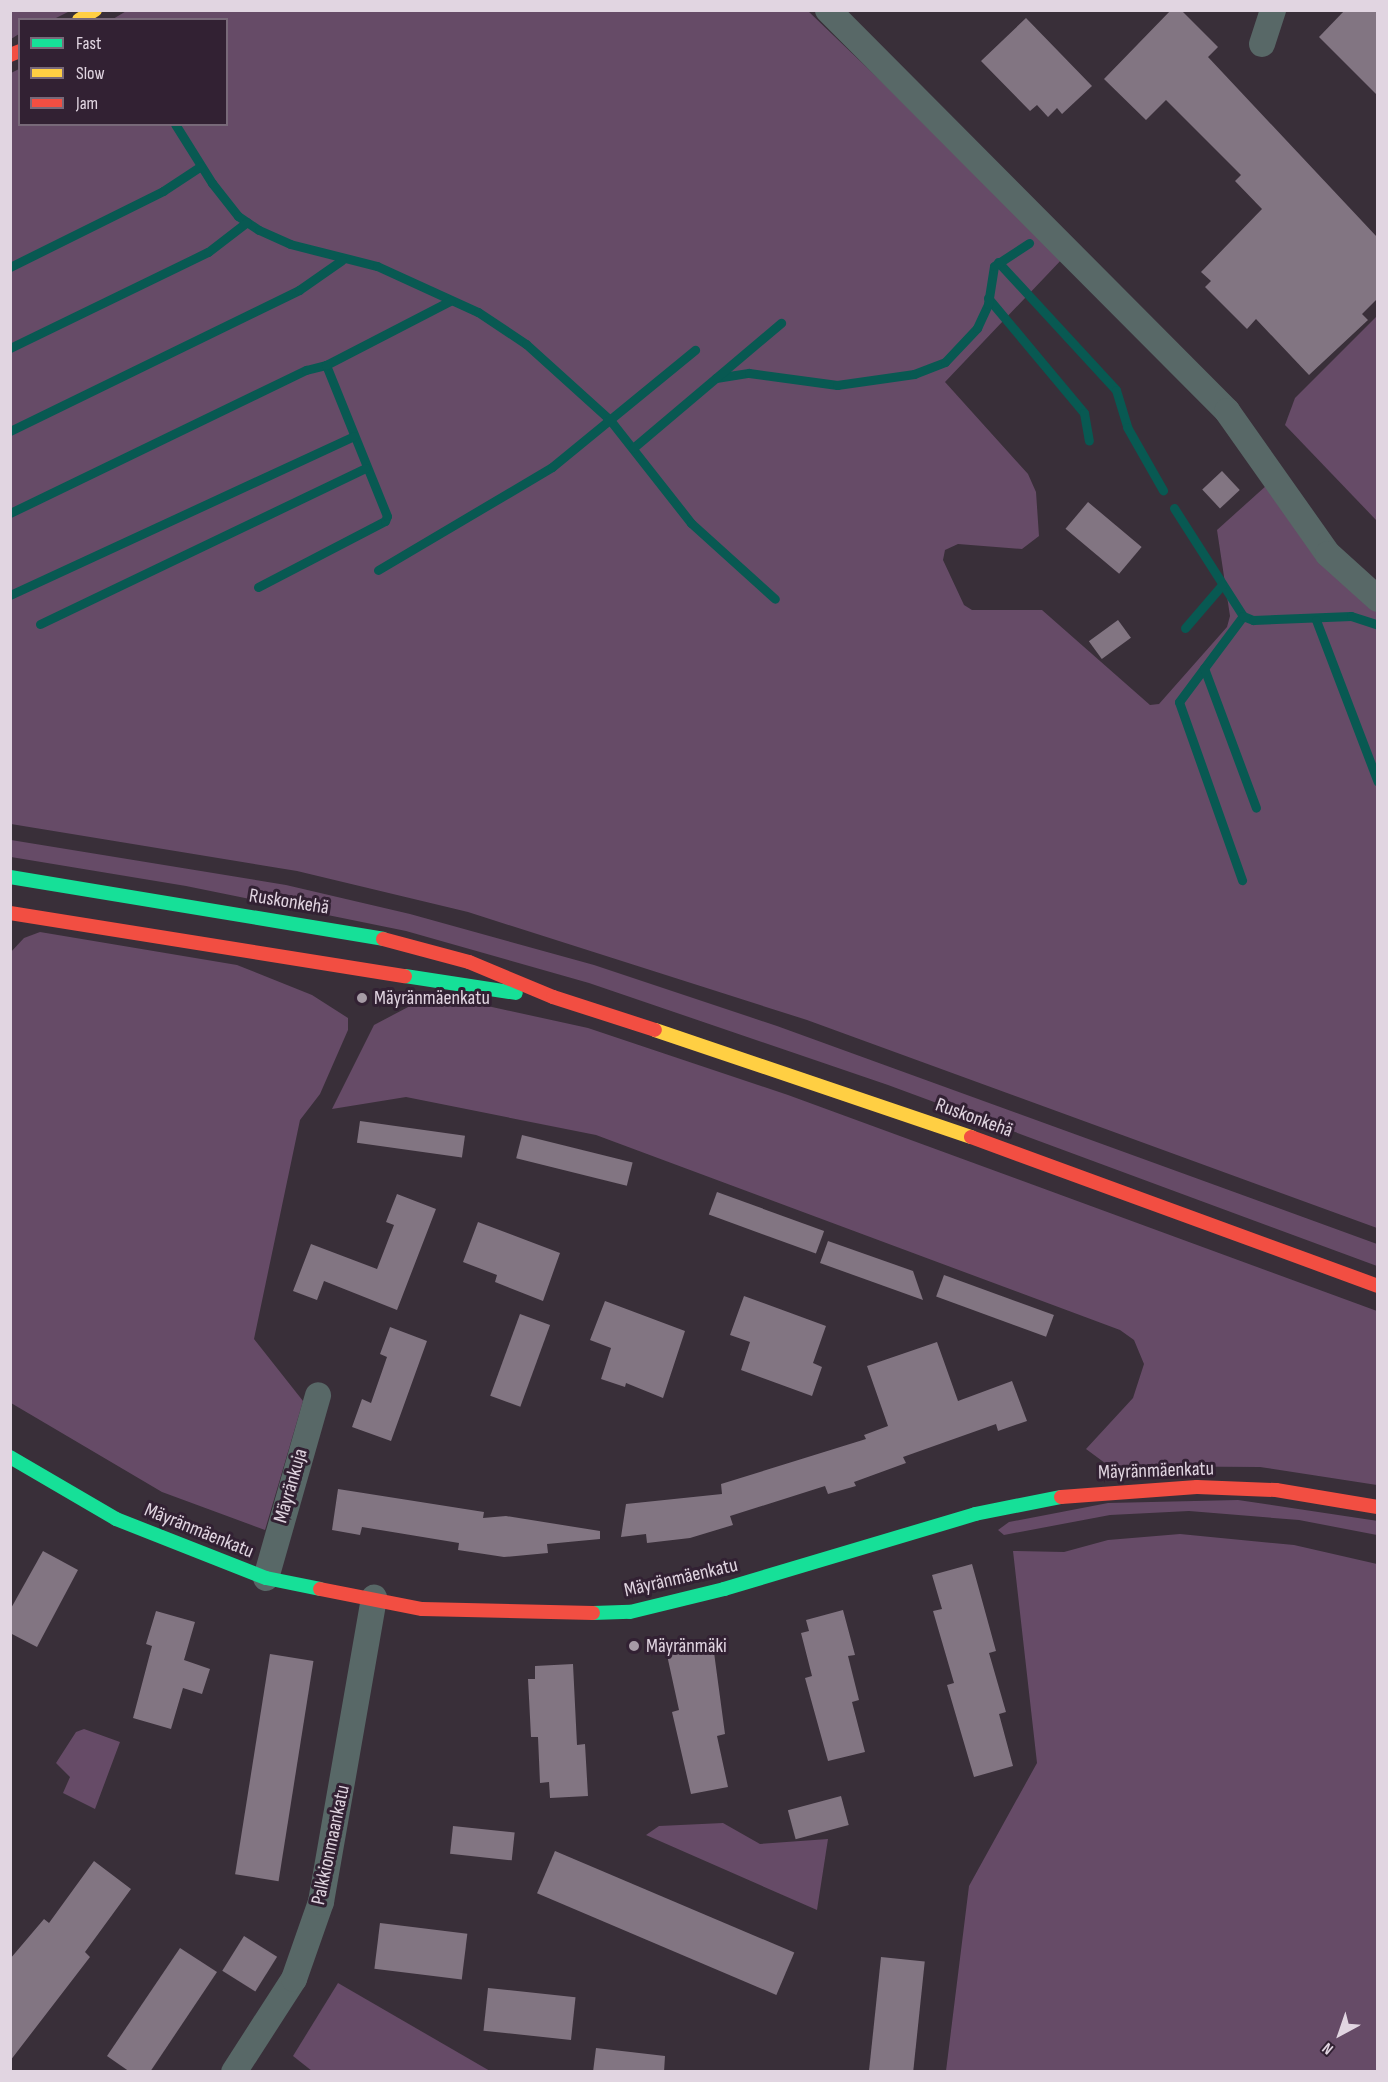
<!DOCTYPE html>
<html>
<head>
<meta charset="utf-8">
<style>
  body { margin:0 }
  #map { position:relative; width:1388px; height:2082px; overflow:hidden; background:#392f39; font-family:"Sofia Sans Condensed",sans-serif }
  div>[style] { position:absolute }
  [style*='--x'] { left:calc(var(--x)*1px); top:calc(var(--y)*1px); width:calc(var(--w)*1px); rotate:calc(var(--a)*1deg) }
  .green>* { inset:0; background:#664b67 }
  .stream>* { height:9px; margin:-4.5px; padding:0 4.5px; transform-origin:4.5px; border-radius:4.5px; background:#085952 }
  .building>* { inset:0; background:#827582; transform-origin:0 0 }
  .street>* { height:26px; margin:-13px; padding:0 13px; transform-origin:13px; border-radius:13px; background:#586867 }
  .fast>* { height:14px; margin:-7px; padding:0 7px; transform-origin:7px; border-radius:7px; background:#16e098 }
  .slow>* { height:14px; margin:-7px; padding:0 7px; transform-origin:7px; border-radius:7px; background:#ffcf43 }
  .jam>* { height:14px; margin:-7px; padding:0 7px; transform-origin:7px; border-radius:7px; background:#f24e42 }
  .dots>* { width:16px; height:16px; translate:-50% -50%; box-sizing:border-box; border:3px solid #322133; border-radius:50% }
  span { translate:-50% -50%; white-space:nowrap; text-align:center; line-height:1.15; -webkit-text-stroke:6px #322133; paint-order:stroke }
  .street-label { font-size:20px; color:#e1d5e1 }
  .poi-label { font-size:20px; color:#e1d5e1 }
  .left { translate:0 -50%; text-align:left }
  .frame { position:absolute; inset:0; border:12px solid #e1d5e1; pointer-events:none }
  .legend { position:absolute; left:18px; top:18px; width:210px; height:108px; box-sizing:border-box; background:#322133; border:2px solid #786979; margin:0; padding:8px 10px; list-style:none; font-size:18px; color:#e1d5e1 }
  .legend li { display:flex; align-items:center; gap:12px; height:30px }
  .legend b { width:30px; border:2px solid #786979 }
  .north { position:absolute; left:1310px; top:2004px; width:60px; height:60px; -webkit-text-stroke:4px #322133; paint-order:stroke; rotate:220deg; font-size:16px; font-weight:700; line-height:24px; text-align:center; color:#e1d5e1 }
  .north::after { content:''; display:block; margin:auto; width:21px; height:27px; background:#e1d5e1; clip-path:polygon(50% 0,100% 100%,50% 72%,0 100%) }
</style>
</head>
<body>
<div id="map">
  <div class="green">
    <i style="clip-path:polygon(128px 10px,808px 11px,1064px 257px,945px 382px,1028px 474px,1036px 492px,1039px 536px,1022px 549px,958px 544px,945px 550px,943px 560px,964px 605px,972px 610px,1042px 610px,1150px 705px,1159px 704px,1227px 627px,1230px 616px,1217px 530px,1267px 485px,1377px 611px,1377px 1228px,807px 1020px,468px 912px,297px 871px,11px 824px,11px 73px,19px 69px,20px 124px,226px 124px,226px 20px,113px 19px)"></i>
    <i style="clip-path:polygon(10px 11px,70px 11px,54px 19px,20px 20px,19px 34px,11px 39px)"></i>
    <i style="clip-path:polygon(1377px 316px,1377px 521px,1285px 425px,1295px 398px)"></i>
    <i style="clip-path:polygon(11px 840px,286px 885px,410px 914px,594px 965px,777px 1026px,1377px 1244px,1377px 1266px,888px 1085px,589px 983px,406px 931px,186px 886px,11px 857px)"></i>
    <i style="clip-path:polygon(40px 932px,237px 965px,312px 995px,348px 1018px,348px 1030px,320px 1094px,300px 1120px,254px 1339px,303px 1401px,265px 1530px,162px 1492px,11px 1403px,10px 953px,24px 938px)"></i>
    <i style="clip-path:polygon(432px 1003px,483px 1005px,588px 1028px,788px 1095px,1377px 1311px,1377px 1485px,1260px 1467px,1109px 1466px,1086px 1449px,1133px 1398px,1144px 1364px,1134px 1340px,1120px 1330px,596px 1135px,406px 1097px,332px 1109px,374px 1025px,410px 1006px)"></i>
    <i style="clip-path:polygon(1238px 1500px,1378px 1521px,1377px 1535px,1299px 1520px,1189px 1511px,1110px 1515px,1004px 1535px,998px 1530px,1009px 1522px,1108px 1503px)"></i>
    <i style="clip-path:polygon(1180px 1534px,1294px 1545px,1377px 1564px,1377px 2071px,946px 2071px,969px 1886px,1037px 1763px,1013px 1551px,1064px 1552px,1108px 1540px)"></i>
    <i style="clip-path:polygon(84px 1729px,120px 1742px,95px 1809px,63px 1793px,70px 1777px,56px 1763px,76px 1732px)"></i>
    <i style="clip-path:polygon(723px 1823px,760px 1844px,828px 1839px,817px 1910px,646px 1835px,659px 1826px)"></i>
    <i style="clip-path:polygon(338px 1983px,490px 2071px,312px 2071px,293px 2056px)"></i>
  </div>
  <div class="stream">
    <i style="--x:175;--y:124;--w:70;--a:57.9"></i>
    <i style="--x:212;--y:183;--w:42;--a:51.8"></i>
    <i style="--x:238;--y:216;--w:25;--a:34"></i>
    <i style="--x:259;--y:230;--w:34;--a:24"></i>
    <i style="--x:290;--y:244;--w:90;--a:14.2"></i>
    <i style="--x:377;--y:266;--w:111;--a:24.5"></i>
    <i style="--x:478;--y:312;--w:58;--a:33.7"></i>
    <i style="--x:526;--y:344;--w:113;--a:42.1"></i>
    <i style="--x:610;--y:420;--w:131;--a:51.8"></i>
    <i style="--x:691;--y:523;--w:113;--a:42.1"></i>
    <i style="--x:998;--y:262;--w:174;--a:47.3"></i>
    <i style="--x:1116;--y:390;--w:39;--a:73"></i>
    <i style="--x:1127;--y:427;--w:73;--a:60.3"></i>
    <i style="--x:10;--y:267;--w:171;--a:-26.4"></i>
    <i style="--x:163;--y:191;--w:45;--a:-33.3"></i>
    <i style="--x:988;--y:298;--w:150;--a:50.1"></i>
    <i style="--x:1084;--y:413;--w:28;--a:80"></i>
    <i style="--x:10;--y:348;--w:220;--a:-25.9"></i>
    <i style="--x:208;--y:252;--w:49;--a:-37.6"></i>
    <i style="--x:716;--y:378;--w:33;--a:-9"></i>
    <i style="--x:749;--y:373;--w:89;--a:7.8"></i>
    <i style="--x:837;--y:385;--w:78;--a:-8.1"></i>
    <i style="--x:914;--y:374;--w:33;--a:-21"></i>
    <i style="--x:945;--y:362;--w:47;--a:-46.7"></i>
    <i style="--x:977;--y:328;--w:26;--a:-65"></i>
    <i style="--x:988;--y:304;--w:38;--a:-81"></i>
    <i style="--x:994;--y:266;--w:42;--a:-33.3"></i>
    <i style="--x:10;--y:431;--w:322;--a:-26"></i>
    <i style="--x:299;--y:290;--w:52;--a:-34.9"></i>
    <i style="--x:633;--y:448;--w:194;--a:-40.2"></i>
    <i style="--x:1174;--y:508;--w:128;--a:57.4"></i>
    <i style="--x:1243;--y:616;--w:107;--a:126.7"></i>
    <i style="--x:1179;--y:702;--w:189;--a:70.5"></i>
    <i style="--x:10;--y:513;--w:329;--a:-25.8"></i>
    <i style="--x:306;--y:370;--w:21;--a:-14"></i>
    <i style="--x:378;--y:570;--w:202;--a:-30.6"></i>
    <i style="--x:552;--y:467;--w:185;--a:-39.3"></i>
    <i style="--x:258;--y:587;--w:143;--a:-27.5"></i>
    <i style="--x:385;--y:521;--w:5;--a:-68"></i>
    <i style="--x:387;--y:516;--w:163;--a:-112"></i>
    <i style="--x:326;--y:365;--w:140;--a:-27.3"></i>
    <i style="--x:10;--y:595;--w:379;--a:-24.8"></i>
    <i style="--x:1243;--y:616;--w:11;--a:22"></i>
    <i style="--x:1253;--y:620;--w:98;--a:-2.3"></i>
    <i style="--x:1351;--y:616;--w:28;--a:18"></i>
    <i style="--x:1316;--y:620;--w:173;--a:69.1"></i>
    <i style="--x:40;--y:624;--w:361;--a:-25.6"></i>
    <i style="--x:1185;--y:628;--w:57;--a:-49.3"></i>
    <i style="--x:1204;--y:668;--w:149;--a:69.6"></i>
  </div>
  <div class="building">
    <i style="clip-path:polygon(1171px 10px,1181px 10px,1218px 47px,1208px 57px,1377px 237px,1377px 299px,1362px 314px,1368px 320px,1309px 375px,1256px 319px,1247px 329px,1205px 287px,1211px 281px,1201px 272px,1262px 209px,1235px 181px,1241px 175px,1166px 100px,1146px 120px,1104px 79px)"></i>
    <i style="clip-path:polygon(1345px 10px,1377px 10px,1377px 95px,1319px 37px)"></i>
    <i style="clip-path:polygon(1026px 18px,1092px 86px,1062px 114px,1057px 108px,1048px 117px,1037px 105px,1030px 111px,981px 61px)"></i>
    <i style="left:1222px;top:471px;width:26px;height:27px;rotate:47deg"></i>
    <i style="left:1088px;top:502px;width:70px;height:35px;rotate:40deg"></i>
    <i style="left:1118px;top:620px;width:22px;height:36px;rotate:54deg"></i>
    <i style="left:360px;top:1121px;width:106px;height:22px;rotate:8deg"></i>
    <i style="left:522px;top:1135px;width:114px;height:24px;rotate:14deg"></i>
    <i style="left:717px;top:1192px;width:114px;height:24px;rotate:20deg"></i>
    <i style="clip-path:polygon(397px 1194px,436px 1209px,397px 1310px,324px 1281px,317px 1300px,293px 1291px,311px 1244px,377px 1269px,394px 1225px,386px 1222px)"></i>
    <i style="clip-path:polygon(478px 1222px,560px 1253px,543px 1301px,495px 1282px,497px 1275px,463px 1262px)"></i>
    <i style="clip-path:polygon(828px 1241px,913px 1271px,923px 1300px,820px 1263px)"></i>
    <i style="left:944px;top:1275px;width:117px;height:23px;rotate:20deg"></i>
    <i style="clip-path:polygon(744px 1296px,826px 1326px,813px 1363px,822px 1367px,812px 1396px,741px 1370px,750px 1342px,730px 1335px)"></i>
    <i style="clip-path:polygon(605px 1301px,685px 1331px,663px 1398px,626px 1383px,625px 1387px,601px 1379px,611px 1348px,590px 1340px)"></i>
    <i style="left:520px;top:1314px;width:32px;height:87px;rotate:20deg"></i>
    <i style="clip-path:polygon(390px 1327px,427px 1341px,391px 1441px,352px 1427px,362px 1399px,371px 1403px,387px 1357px,380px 1354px)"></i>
    <i style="clip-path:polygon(937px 1342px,958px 1401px,1012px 1381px,1027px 1421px,998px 1431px,996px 1424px,903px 1457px,906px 1463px,854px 1482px,856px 1486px,828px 1494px,825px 1486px,730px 1516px,733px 1525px,690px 1538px,647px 1543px,646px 1534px,621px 1537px,626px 1504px,722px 1494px,721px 1484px,866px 1439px,864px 1435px,888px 1426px,867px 1366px)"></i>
    <i style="clip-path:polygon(338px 1489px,484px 1512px,483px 1518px,506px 1516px,600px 1531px,600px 1539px,547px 1544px,548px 1553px,504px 1557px,458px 1550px,459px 1543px,362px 1527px,360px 1535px,332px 1530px)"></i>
    <i style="clip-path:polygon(43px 1551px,78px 1570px,37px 1647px,10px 1633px,10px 1610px)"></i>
    <i style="clip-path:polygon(972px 1564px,996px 1651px,989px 1653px,1006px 1712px,999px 1714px,1013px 1766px,974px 1777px,947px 1685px,954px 1683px,933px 1611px,942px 1609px,932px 1575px)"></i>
    <i style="clip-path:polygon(843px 1610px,855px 1655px,848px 1656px,859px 1700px,852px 1702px,865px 1752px,828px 1761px,805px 1678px,812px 1676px,801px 1633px,809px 1631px,806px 1620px)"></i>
    <i style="clip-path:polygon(156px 1611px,195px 1622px,184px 1660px,210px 1669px,202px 1694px,183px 1688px,171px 1729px,133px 1718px,152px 1646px,146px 1644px)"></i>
    <i style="clip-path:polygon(713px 1645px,725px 1734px,717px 1736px,728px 1787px,691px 1794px,672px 1712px,679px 1710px,667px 1655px)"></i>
    <i style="left:270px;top:1654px;width:44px;height:223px;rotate:9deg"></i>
    <i style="clip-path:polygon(573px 1664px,577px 1745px,585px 1744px,588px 1796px,550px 1798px,549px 1782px,540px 1783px,538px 1737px,531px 1737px,528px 1679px,535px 1679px,535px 1666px)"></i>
    <i style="left:841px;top:1796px;width:30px;height:55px;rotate:75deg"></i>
    <i style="left:453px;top:1826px;width:62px;height:28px;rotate:6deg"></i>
    <i style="left:555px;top:1851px;width:260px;height:46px;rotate:23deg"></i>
    <i style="clip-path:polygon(94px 1861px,131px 1889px,85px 1952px,90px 1957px,10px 2061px,10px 1959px,44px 1919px,49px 1923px)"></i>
    <i style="left:380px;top:1923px;width:88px;height:46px;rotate:7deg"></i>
    <i style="left:244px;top:1936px;width:39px;height:41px;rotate:32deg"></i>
    <i style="clip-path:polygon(180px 1948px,217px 1972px,150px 2072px,130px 2072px,107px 2056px)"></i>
    <i style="left:881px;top:1957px;width:44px;height:116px;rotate:6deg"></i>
    <i style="left:488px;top:1988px;width:88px;height:43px;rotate:6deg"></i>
    <i style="clip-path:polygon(596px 2048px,665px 2056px,664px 2072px,593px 2072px)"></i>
  </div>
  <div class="street">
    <i style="--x:828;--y:10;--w:566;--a:45.14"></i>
    <i style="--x:1227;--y:411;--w:175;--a:54.8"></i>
    <i style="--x:1328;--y:554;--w:67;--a:42"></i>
    <i style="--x:1262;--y:44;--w:36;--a:-72"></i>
    <i style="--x:266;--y:1578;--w:190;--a:-74.1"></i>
    <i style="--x:234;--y:2072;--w:111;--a:-57.2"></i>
    <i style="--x:294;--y:1979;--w:82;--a:-70.7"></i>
    <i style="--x:321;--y:1902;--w:309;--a:-80.1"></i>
  </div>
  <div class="fast">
    <i style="--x:10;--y:877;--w:378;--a:9.4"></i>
    <i style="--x:405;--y:976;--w:112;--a:8.7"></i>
    <i style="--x:10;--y:1457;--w:123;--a:30.3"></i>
    <i style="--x:116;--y:1519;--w:161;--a:21.5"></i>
    <i style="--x:266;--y:1578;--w:55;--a:11.5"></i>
    <i style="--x:593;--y:1613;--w:37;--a:-2"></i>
    <i style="--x:630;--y:1612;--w:97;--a:-13.7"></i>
    <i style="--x:724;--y:1589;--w:262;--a:-16.6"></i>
    <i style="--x:975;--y:1514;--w:88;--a:-11.2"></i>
  </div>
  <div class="slow">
    <i style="--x:79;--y:20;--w:19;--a:-32"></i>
    <i style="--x:655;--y:1030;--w:334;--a:18.7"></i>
  </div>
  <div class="jam">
    <i style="--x:10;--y:55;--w:11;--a:-22"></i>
    <i style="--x:10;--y:913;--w:400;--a:9.1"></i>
    <i style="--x:383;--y:939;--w:89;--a:15"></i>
    <i style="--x:469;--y:962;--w:91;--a:22.6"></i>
    <i style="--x:553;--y:997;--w:107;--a:17.9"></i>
    <i style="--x:971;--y:1137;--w:433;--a:20.1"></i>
    <i style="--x:1061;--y:1497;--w:136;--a:-4.2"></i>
    <i style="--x:1197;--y:1487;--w:79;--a:2.2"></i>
    <i style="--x:1276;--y:1490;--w:103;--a:9.5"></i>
    <i style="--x:320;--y:1589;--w:104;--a:11.1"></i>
    <i style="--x:422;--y:1609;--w:171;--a:1.3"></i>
  </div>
  <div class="dots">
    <i style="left:362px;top:998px;background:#a69ba6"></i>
    <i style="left:634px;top:1646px;background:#a69ba6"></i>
  </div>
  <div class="street-label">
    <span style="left:289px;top:902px;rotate:9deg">Ruskonkehä</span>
    <span style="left:974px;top:1118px;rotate:20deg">Ruskonkehä</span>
    <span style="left:1156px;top:1471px;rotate:-2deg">Mäyränmäenkatu</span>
    <span style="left:291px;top:1486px;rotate:-74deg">Mäyränkuja</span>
    <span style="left:199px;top:1531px;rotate:22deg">Mäyränmäenkatu</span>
    <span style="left:681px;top:1578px;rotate:-13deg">Mäyränmäenkatu</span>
    <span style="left:331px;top:1845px;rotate:-78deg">Palkkionmaankatu</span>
  </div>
  <div class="poi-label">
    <span class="left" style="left:374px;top:998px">Mäyränmäenkatu</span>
    <span class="left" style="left:646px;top:1646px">Mäyränmäki</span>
  </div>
  <div class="frame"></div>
  <ul class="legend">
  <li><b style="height:8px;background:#16e098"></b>Fast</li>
  <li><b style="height:8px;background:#ffcf43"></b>Slow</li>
  <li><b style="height:8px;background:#f24e42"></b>Jam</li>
  </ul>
  <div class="north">N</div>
</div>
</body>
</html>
